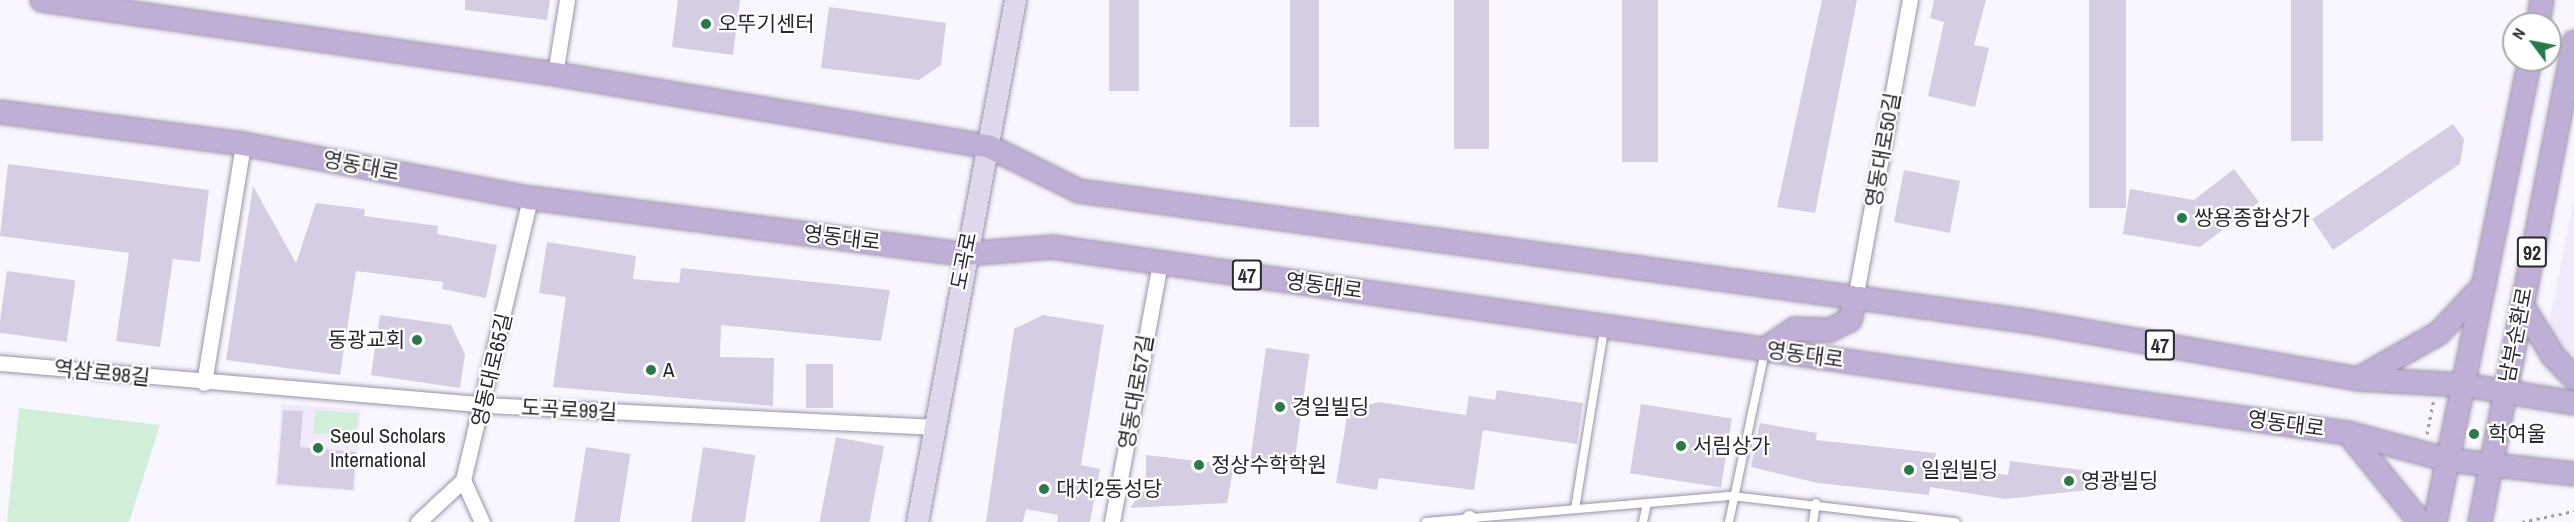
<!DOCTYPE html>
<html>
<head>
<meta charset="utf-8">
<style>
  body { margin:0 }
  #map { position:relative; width:2574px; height:522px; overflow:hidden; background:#f9f6ff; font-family:"Archivo Narrow","Noto Sans KR",sans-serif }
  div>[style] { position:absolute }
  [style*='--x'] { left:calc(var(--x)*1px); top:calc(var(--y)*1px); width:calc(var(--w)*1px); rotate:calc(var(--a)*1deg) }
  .built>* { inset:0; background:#f0eafc; transform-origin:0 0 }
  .green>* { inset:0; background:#d1eed9; transform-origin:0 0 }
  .building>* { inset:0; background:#d5cee3; transform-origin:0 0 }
  .path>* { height:3px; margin-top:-1.5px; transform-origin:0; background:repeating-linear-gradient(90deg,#a09da6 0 3px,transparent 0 7.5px) }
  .roads { filter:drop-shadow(0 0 2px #9a93a7) drop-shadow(0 0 2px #9a93a7) }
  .service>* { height:8px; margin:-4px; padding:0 4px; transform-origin:4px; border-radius:4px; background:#fff }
  .minor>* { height:15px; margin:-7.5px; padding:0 7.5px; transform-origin:7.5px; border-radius:7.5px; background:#fff }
  .secondary>* { height:21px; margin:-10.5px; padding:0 10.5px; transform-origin:10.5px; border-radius:10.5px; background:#dfd7eb }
  .primary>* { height:22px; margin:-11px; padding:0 11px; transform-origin:11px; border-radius:11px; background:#bfafd7 }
  .dots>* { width:16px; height:16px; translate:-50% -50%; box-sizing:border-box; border:3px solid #fff; border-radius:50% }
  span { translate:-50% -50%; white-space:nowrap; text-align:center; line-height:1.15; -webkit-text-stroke:4.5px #fff; paint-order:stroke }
  .shield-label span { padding:2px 4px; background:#fff; border:2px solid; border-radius:4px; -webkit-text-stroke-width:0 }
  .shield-label { font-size:20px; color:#2b2830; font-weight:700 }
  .poi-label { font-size:21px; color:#2b2830 }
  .left { translate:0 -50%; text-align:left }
  .right { translate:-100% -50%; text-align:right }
  .street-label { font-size:21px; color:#2b2830 }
  .north { position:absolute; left:2502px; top:12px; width:60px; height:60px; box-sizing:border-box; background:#fff; border:2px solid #aaa9ac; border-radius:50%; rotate:302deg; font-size:16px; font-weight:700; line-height:24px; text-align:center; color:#2b2830 }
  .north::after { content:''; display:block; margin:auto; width:21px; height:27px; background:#297949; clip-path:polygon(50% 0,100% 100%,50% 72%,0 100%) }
</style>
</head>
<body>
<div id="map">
  <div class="built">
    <i style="clip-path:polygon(2574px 197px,2574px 355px,2544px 351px)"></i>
    <i style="left:281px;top:404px;width:80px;height:82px;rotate:4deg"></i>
  </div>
  <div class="green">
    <i style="clip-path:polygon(19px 408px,160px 425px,129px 522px,7px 522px)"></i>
    <i style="left:315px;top:410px;width:43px;height:23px;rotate:4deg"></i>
  </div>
  <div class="building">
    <i style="clip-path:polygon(465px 0,550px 0,547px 20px,465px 10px)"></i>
    <i style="clip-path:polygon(678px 0,740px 0,733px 55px,672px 47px)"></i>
    <i style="left:1109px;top:0;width:30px;height:91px"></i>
    <i style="left:1290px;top:0;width:29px;height:127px"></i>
    <i style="left:1454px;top:0;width:35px;height:149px"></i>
    <i style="left:1622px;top:0;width:36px;height:162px"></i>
    <i style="clip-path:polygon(1822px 0,1857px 0,1815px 213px,1777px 207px)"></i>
    <i style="clip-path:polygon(1934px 0,1986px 0,1974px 45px,1989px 48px,1975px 107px,1928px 96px,1944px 22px,1930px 18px)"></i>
    <i style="left:2089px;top:0;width:37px;height:208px"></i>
    <i style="left:2291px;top:0;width:32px;height:141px"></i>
    <i style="clip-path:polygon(829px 7px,946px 23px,941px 65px,919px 80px,821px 68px)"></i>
    <i style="clip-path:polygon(2453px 124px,2464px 139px,2460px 164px,2333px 250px,2312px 219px)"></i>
    <i style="clip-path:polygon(8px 164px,209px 190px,200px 262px,173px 259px,160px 347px,116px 341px,129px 253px,0 236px)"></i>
    <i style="clip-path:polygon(2234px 169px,2259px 202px,2200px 247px,2123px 234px,2130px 189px,2194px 200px)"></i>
    <i style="left:1904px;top:170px;width:57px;height:53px;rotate:11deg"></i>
    <i style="clip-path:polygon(253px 186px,296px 263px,316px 203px,365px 209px,364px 216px,438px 226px,437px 234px,497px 245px,486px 298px,442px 289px,443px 282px,356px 271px,340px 375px,226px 360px)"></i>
    <i style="clip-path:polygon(547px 242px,636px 256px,633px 279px,679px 283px,681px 268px,890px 290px,881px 341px,721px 325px,720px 357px,774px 358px,773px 406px,553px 387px,566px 297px,539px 293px)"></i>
    <i style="left:7px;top:271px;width:69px;height:62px;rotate:8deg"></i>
    <i style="clip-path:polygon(380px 315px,451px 325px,465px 354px,460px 388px,371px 375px)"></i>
    <i style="clip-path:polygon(1043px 315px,1104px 325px,1081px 465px,1100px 469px,1090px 522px,1057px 522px,1058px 515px,1026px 509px,1023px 522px,986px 522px,1014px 329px)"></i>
    <i style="left:1266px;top:348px;width:44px;height:113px;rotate:8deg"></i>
    <i style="left:806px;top:364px;width:27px;height:44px"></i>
    <i style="clip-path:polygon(1497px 390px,1583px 403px,1577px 444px,1483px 430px,1474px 490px,1379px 478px,1377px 490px,1336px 483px,1348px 410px,1379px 402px,1466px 415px,1469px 396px,1495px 400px)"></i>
    <i style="left:1641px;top:404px;width:92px;height:70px;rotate:9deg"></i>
    <i style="clip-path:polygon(283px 410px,303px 411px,300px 447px,356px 452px,353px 490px,277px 484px)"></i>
    <i style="clip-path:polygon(1760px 423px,1817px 433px,1816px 440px,1936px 453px,1934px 465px,2008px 475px,2010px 461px,2145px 478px,2145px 484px,2005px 499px,1930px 487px,1929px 495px,1818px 483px,1751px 467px)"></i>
    <i style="left:836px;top:437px;width:49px;height:86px;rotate:11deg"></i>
    <i style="left:586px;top:447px;width:45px;height:76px;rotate:9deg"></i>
    <i style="left:703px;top:447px;width:53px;height:76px;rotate:9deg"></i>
    <i style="clip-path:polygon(1146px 455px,1234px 465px,1227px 503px,1130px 508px,1146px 486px)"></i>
  </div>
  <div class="path">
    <i style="--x:2427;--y:434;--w:33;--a:-79"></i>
    <i style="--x:2522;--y:522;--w:53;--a:-11.9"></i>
  </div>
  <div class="roads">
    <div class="service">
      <i style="--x:1575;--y:509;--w:181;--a:-80.8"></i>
      <i style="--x:1426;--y:522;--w:307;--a:-4.9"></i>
      <i style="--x:1732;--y:496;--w:225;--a:6.7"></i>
      <i style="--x:1643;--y:522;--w:19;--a:-78"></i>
      <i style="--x:1729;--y:522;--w:175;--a:-78.1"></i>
      <i style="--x:1813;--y:522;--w:19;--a:-81"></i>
    </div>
    <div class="minor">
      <i style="--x:555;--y:74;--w:75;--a:-80.8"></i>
      <i style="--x:1855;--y:299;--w:304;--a:-79.6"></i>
      <i style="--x:0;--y:363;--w:487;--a:4.9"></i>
      <i style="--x:485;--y:405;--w:450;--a:2.8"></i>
      <i style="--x:204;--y:383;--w:242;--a:-80.7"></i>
      <i style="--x:463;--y:480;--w:46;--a:65.7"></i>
      <i style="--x:418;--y:522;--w:62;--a:-43"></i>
      <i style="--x:463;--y:480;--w:290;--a:-76.6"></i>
      <i style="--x:1112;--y:522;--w:263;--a:-79.5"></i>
      <i style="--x:1469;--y:522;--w:4;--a:-90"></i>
    </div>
    <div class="secondary">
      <i style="--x:917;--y:522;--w:531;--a:-79.37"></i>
    </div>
    <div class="primary">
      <i style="--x:42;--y:0;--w:518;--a:8.21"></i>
      <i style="--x:555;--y:74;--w:441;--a:9.5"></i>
      <i style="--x:990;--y:147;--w:99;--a:26.3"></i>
      <i style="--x:1079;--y:191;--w:956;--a:7.82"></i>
      <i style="--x:2026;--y:321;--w:336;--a:9.9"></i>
      <i style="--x:2357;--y:379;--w:107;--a:3.2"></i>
      <i style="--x:2464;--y:385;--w:111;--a:9.3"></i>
      <i style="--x:2538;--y:24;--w:24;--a:-81"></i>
      <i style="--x:0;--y:112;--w:245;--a:7.5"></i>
      <i style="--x:243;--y:144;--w:292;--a:10.7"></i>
      <i style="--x:530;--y:198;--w:438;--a:7.4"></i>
      <i style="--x:964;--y:254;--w:88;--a:-4.5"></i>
      <i style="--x:1052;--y:247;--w:1309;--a:8.17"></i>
      <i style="--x:2348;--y:433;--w:104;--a:15.1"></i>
      <i style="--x:2448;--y:460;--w:127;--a:6.3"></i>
      <i style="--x:2522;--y:305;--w:60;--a:58.7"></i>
      <i style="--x:2553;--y:356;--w:30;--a:46"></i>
      <i style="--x:1765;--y:349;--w:36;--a:-34"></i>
      <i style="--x:1795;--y:329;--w:35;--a:2"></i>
      <i style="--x:1830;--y:330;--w:22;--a:-27"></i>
      <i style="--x:1850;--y:320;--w:22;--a:-77"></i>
      <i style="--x:2358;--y:379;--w:93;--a:-29.6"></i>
      <i style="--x:2439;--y:333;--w:66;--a:-46.8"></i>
      <i style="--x:2348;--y:433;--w:114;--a:51"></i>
      <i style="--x:2435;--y:522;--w:472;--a:-78.4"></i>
      <i style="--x:2480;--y:522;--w:489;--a:-78.9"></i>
    </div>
  </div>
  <div class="dots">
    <i style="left:706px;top:24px;background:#297949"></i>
    <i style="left:2182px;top:218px;background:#297949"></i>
    <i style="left:417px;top:340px;background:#297949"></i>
    <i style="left:651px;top:370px;background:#297949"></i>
    <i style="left:1280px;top:407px;background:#297949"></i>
    <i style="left:2474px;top:434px;background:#297949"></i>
    <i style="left:1681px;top:446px;background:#297949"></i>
    <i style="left:318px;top:448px;background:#297949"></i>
    <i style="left:1199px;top:465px;background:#297949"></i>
    <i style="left:1909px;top:470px;background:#297949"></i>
    <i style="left:2069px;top:481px;background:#297949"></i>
    <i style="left:1044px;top:489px;background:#297949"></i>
  </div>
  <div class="shield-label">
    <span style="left:2532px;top:252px">92</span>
    <span style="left:1247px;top:275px">47</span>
    <span style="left:2160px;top:345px">47</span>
  </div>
  <div class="poi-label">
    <span class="left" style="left:718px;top:24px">오뚜기센터</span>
    <span class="left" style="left:2194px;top:218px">쌍용종합상가</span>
    <span class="right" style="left:405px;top:340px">동광교회</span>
    <span class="left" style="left:663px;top:370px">A</span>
    <span class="left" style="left:1292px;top:407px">경일빌딩</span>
    <span class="left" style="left:2488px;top:434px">학여울</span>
    <span class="left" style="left:330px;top:448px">Seoul Scholars<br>International</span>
    <span class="left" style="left:1693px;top:446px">서림상가</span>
    <span class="left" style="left:1211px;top:465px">정상수학학원</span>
    <span class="left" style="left:1921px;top:470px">일원빌딩</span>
    <span class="left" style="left:2081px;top:481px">영광빌딩</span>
    <span class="left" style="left:1056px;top:489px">대치2동성당</span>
  </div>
  <div class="street-label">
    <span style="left:1883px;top:150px;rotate:-80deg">영동대로50길</span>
    <span style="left:361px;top:166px;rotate:11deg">영동대로</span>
    <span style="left:842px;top:238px;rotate:7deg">영동대로</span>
    <span style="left:964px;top:261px;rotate:-79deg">도곡로</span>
    <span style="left:1324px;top:286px;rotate:8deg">영동대로</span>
    <span style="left:2516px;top:335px;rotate:-79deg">남부순환로</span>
    <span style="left:1805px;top:355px;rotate:8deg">영동대로</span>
    <span style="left:492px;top:370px;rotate:-77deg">영동대로65길</span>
    <span style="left:102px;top:373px;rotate:6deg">역삼로98길</span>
    <span style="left:1136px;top:392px;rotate:-80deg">영동대로57길</span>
    <span style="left:569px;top:410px;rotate:3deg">도곡로99길</span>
    <span style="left:2286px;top:424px;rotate:8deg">영동대로</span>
  </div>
  <div class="north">N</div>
</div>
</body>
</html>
